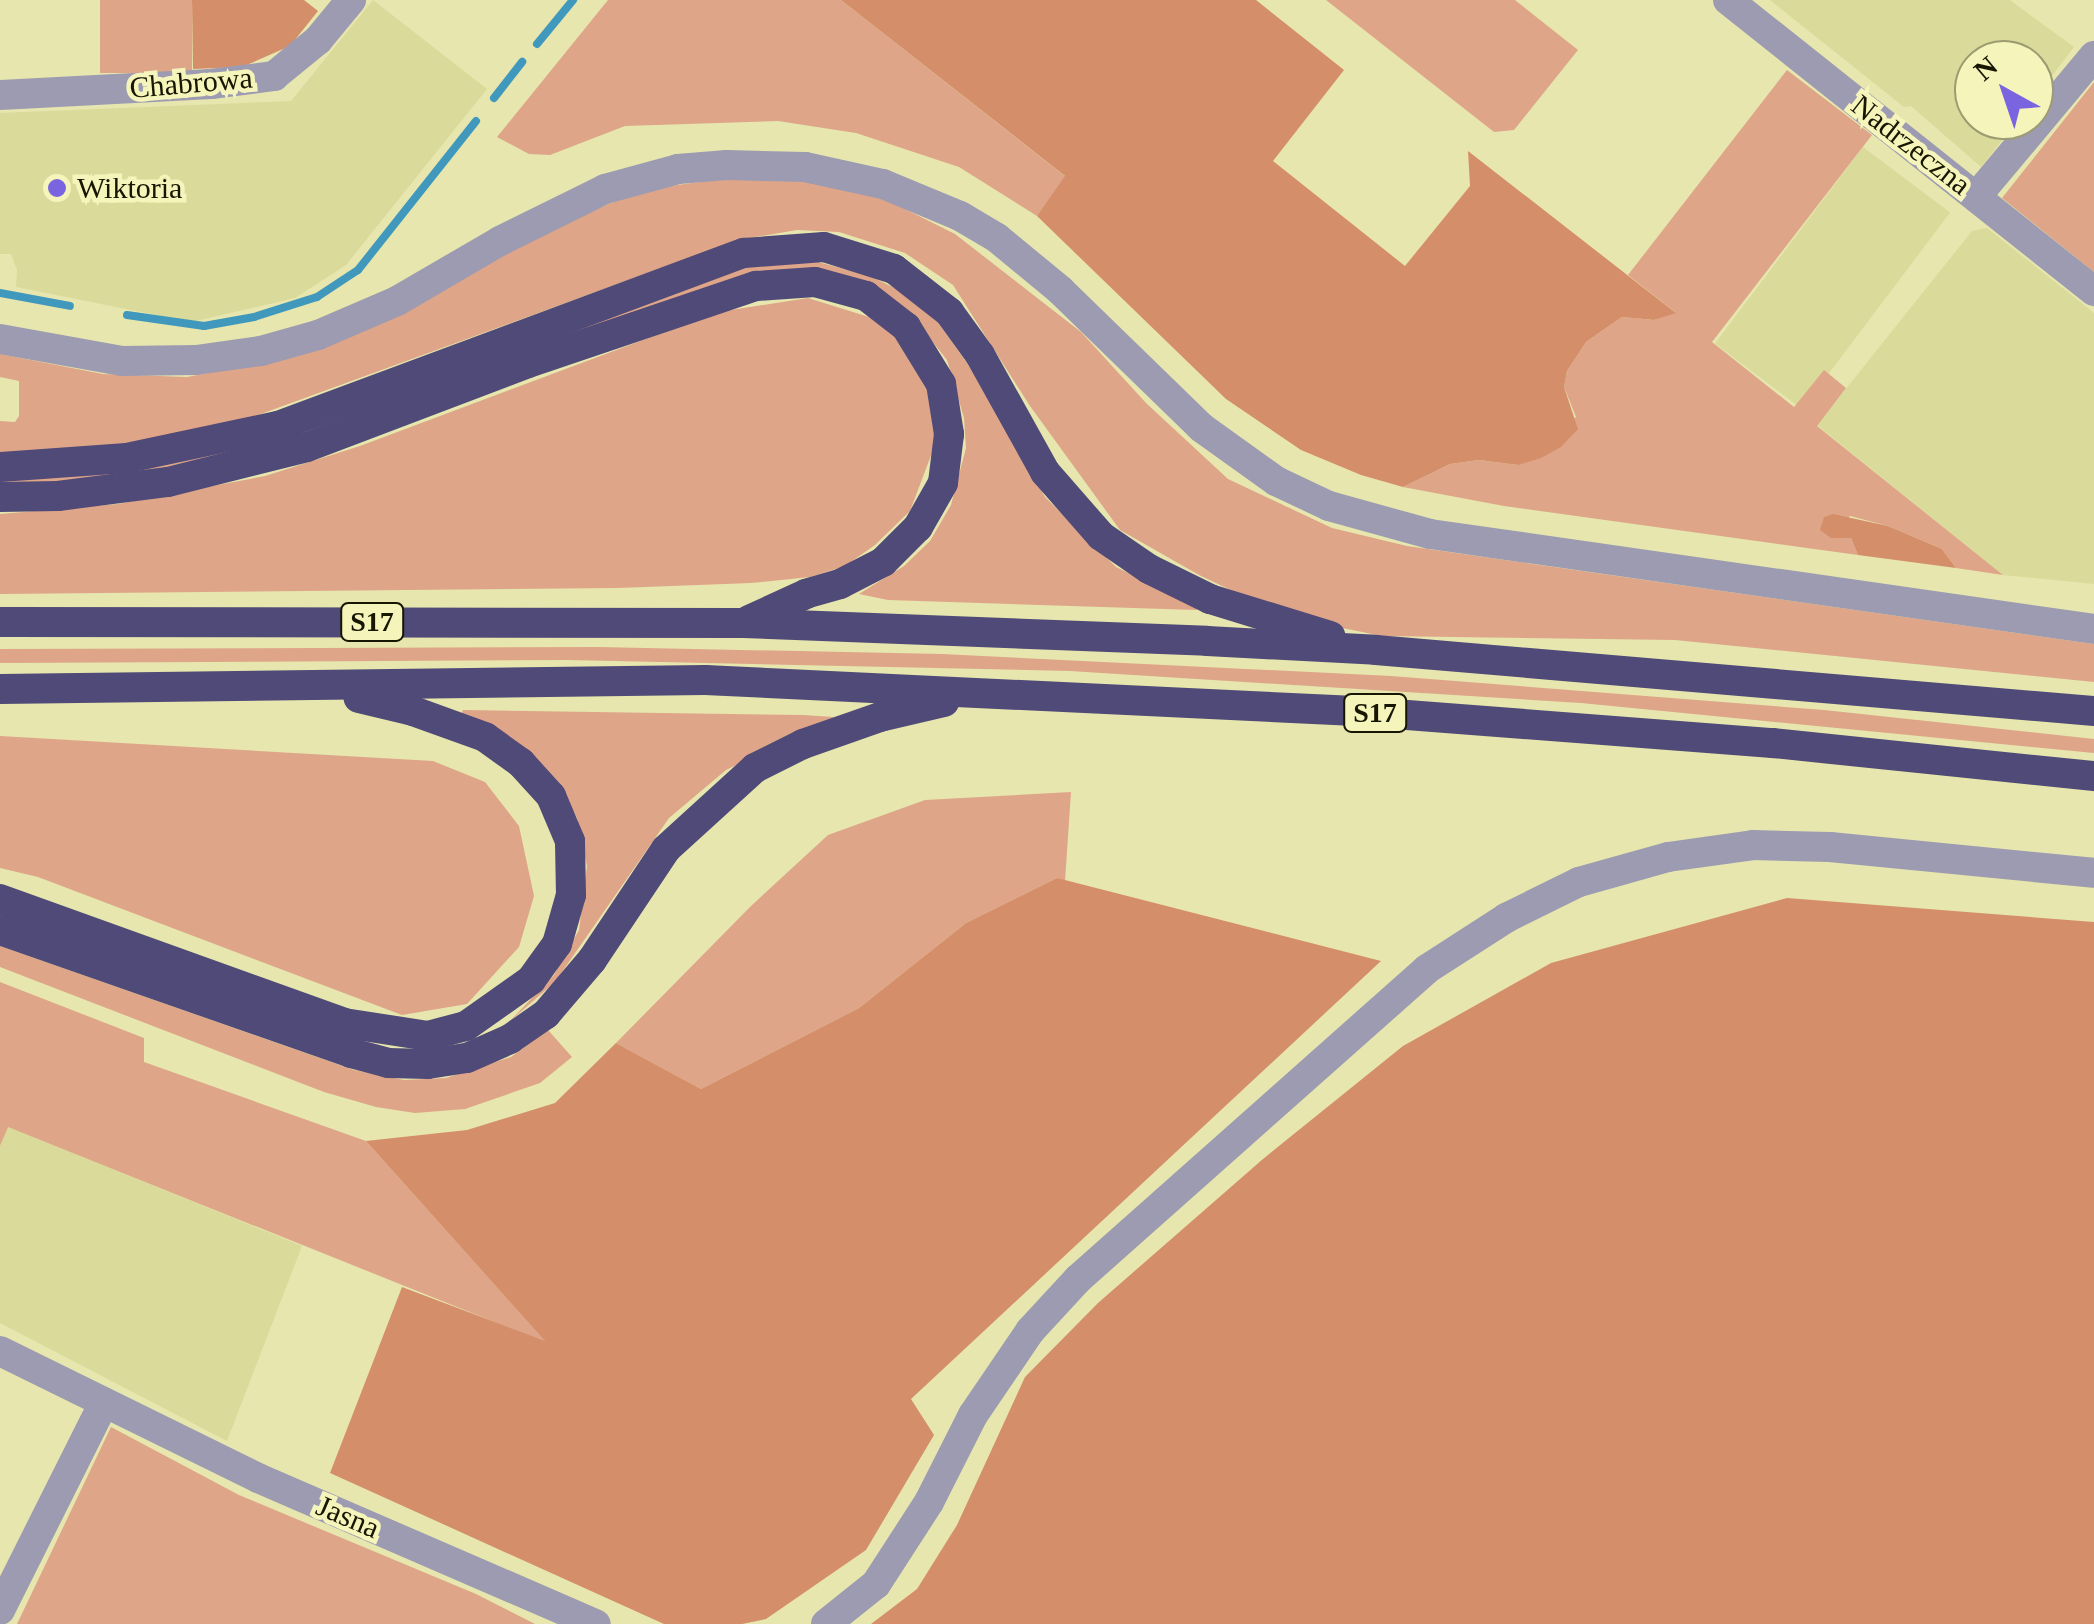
<!DOCTYPE html>
<html>
<head>
<meta charset="utf-8">
<style>
  body { margin:0 }
  #map { position:relative; width:2094px; height:1624px; overflow:hidden; background:#e6e6ae; font-family:"Times New Roman",serif }
  div>[style] { position:absolute }
  [style*='--x'] { left:calc(var(--x)*1px); top:calc(var(--y)*1px); width:calc(var(--w)*1px); rotate:calc(var(--a)*1deg) }
  .built>* { inset:0; background:#dada9a; transform-origin:0 0 }
  .green>* { inset:0; background:#dfa588; transform-origin:0 0 }
  .forest>* { inset:0; background:#d58e6a }
  .stream>* { height:8px; margin:-4px; padding:0 4px; transform-origin:4px; border-radius:4px; background:#4099bd }
  .minor>* { height:30px; margin:-15px; padding:0 15px; transform-origin:15px; border-radius:15px; background:#9c9bb1 }
  .highway>* { height:30px; margin:-15px; padding:0 15px; transform-origin:15px; border-radius:15px; background:#4f4a77 }
  .dots>* { width:28px; height:28px; translate:-50% -50%; box-sizing:border-box; border:5px solid #f4f4bb; border-radius:50% }
  span { translate:-50% -50%; white-space:nowrap; text-align:center; line-height:1.15; -webkit-text-stroke:9px #f4f4bb; paint-order:stroke }
  .shield-label span { padding:2px 8px; background:#f4f4bb; border:2px solid; border-radius:8px; -webkit-text-stroke-width:0 }
  .shield-label { font-size:28px; color:#171602; font-weight:700 }
  .street-label { font-size:30px; color:#171602 }
  .poi-label { font-size:30px; color:#171602 }
  .left { translate:0 -50%; text-align:left }
  .north { position:absolute; left:1954px; top:40px; width:100px; height:100px; box-sizing:border-box; background:#f4f4bb; border:2px solid #9c9b71; border-radius:50%; rotate:320deg; font-size:28px; font-weight:700; line-height:40px; text-align:center; color:#171602 }
  .north::after { content:''; display:block; margin:auto; width:35px; height:45px; background:#7b64e0; clip-path:polygon(50% 0,100% 100%,50% 72%,0 100%) }
</style>
</head>
<body>
<div id="map">
  <div class="built">
    <i style="clip-path:polygon(373px 0,487px 89px,346px 265px,295px 298px,191px 322px,16px 287px,17px 270px,11px 254px,0 254px,0 113px,291px 101px)"></i>
    <i style="clip-path:polygon(1770px 0,2010px 0,2074px 47px,2034px 99px,2034px 60px,1974px 60px,1974px 120px,2018px 120px,1981px 167px,1911px 106px,1904px 107px)"></i>
    <i style="left:1863px;top:147px;width:109px;height:246px;rotate:37deg"></i>
    <i style="clip-path:polygon(1987px 228px,2094px 313px,2094px 584px,2003px 575px,1817px 425px,1972px 231px)"></i>
    <i style="clip-path:polygon(7px 1126px,302px 1246px,227px 1441px,0 1323px,0 1147px)"></i>
  </div>
  <div class="green">
    <i style="left:100px;top:0;width:92px;height:73px"></i>
    <i style="clip-path:polygon(608px 0,841px 0,1066px 177px,1037px 216px,959px 167px,856px 133px,778px 121px,625px 126px,550px 155px,529px 154px,497px 137px)"></i>
    <i style="clip-path:polygon(1326px 0,1515px 0,1578px 50px,1514px 130px,1494px 132px)"></i>
    <i style="clip-path:polygon(1787px 70px,1872px 135px,1712px 342px,1794px 407px,1824px 370px,1846px 388px,1817px 426px,2003px 575px,1956px 568px,1942px 549px,1888px 526px,1850px 516px,1831px 538px,1851px 538px,1858px 555px,1504px 506px,1403px 487px,1450px 464px,1479px 460px,1518px 465px,1576px 417px,1564px 387px,1567px 371px,1586px 342px,1622px 317px,1654px 320px,1675px 312px,1628px 275px)"></i>
    <i style="clip-path:polygon(2094px 82px,2094px 272px,2002px 198px)"></i>
    <i style="clip-path:polygon(721px 179px,798px 179px,879px 196px,955px 234px,1081px 332px,1146px 403px,1228px 479px,1332px 528px,1407px 546px,2094px 644px,2094px 682px,1675px 640px,1382px 636px,1288px 617px,1199px 575px,1120px 530px,1030px 406px,953px 285px,905px 253px,839px 232px,797px 230px,738px 240px,242px 421px,122px 444px,0 453px,0 421px,15px 422px,19px 416px,19px 381px,0 377px,0 354px,103px 374px,187px 377px,301px 355px,540px 234px,616px 201px,670px 186px)"></i>
    <i style="clip-path:polygon(818px 262px,870px 276px,903px 292px,938px 322px,976px 376px,1045px 497px,1116px 567px,1199px 607px,1196px 610px,888px 600px,859px 594px,904px 566px,930px 541px,951px 505px,966px 448px,964px 418px,947px 360px,907px 309px,828px 271px,214px 463px,0 489px,0 480px,109px 473px,742px 267px)"></i>
    <i style="clip-path:polygon(808px 298px,869px 317px,894px 335px,922px 375px,934px 411px,935px 445px,910px 511px,875px 545px,845px 566px,810px 577px,751px 583px,618px 588px,0 594px,0 514px,118px 504px,265px 476px,360px 446px,718px 312px)"></i>
    <i style="clip-path:polygon(598px 647px,942px 654px,1391px 676px,1824px 710px,2094px 739px,2094px 753px,1581px 703px,1070px 671px,568px 660px,0 663px,0 649px)"></i>
    <i style="clip-path:polygon(463px 710px,803px 715px,834px 717px,726px 770px,669px 818px,555px 982px,509px 1022px,554px 975px,579px 930px,587px 866px,577px 818px,562px 790px,461px 715px)"></i>
    <i style="clip-path:polygon(0 736px,433px 761px,485px 782px,519px 826px,534px 896px,519px 947px,467px 1004px,402px 1015px,38px 877px,0 868px)"></i>
    <i style="clip-path:polygon(1071px 792px,1065px 881px,1057px 878px,966px 923px,859px 1008px,701px 1089px,616px 1043px,751px 906px,828px 835px,925px 800px)"></i>
    <i style="clip-path:polygon(0 946px,354px 1070px,404px 1080px,446px 1078px,511px 1057px,548px 1030px,572px 1057px,540px 1083px,465px 1109px,415px 1113px,376px 1107px,324px 1092px,0 967px)"></i>
    <i style="clip-path:polygon(0 982px,144px 1038px,144px 1062px,366px 1141px,547px 1343px,8px 1127px,0 1146px)"></i>
    <i style="clip-path:polygon(111px 1427px,239px 1495px,476px 1594px,535px 1624px,17px 1624px)"></i>
  </div>
  <div class="forest">
    <i style="clip-path:polygon(192px 0,304px 0,318px 11px,290px 46px,242px 67px,193px 69px)"></i>
    <i style="clip-path:polygon(841px 0,1256px 0,1344px 70px,1273px 161px,1405px 266px,1470px 186px,1468px 151px,1676px 313px,1654px 320px,1622px 317px,1586px 342px,1567px 371px,1564px 387px,1578px 429px,1561px 447px,1541px 458px,1518px 465px,1479px 460px,1450px 464px,1403px 487px,1361px 475px,1301px 450px,1226px 399px,1037px 216px,1065px 176px)"></i>
    <i style="clip-path:polygon(1833px 514px,1888px 526px,1942px 549px,1956px 568px,1858px 555px,1851px 538px,1831px 538px,1820px 530px,1824px 517px)"></i>
    <i style="clip-path:polygon(1057px 878px,1381px 961px,911px 1399px,934px 1435px,866px 1550px,766px 1619px,742px 1624px,664px 1624px,330px 1473px,402px 1287px,545px 1341px,366px 1141px,467px 1130px,555px 1103px,616px 1043px,701px 1089px,859px 1008px,966px 923px)"></i>
    <i style="clip-path:polygon(1787px 898px,2094px 922px,2094px 1624px,871px 1624px,917px 1589px,957px 1525px,1025px 1377px,1098px 1303px,1263px 1159px,1403px 1046px,1551px 963px)"></i>
  </div>
  <div class="stream">
    <i style="--x:537;--y:44;--w:57;--a:-50.7"></i>
    <i style="--x:494;--y:98;--w:46;--a:-52.1"></i>
    <i style="--x:0;--y:293;--w:71;--a:10.5"></i>
    <i style="--x:127;--y:315;--w:78;--a:8.1"></i>
    <i style="--x:204;--y:326;--w:51;--a:-10.2"></i>
    <i style="--x:254;--y:317;--w:66;--a:-17.6"></i>
    <i style="--x:317;--y:297;--w:49;--a:-33.4"></i>
    <i style="--x:358;--y:270;--w:190;--a:-51.6"></i>
  </div>
  <div class="minor">
    <i style="--x:1728;--y:0;--w:468;--a:38.5"></i>
    <i style="--x:0;--y:95;--w:211;--a:-3"></i>
    <i style="--x:211;--y:84;--w:64;--a:-7.2"></i>
    <i style="--x:274;--y:76;--w:57;--a:-39.3"></i>
    <i style="--x:318;--y:40;--w:52;--a:-50.5"></i>
    <i style="--x:1976;--y:197;--w:184;--a:-50.1"></i>
    <i style="--x:0;--y:339;--w:124;--a:10.2"></i>
    <i style="--x:122;--y:361;--w:74;--a:-0.8"></i>
    <i style="--x:196;--y:360;--w:66;--a:-7.9"></i>
    <i style="--x:261;--y:351;--w:59;--a:-15.7"></i>
    <i style="--x:318;--y:335;--w:86;--a:-23.3"></i>
    <i style="--x:397;--y:301;--w:119;--a:-30.2"></i>
    <i style="--x:500;--y:241;--w:117;--a:-26.3"></i>
    <i style="--x:605;--y:189;--w:76;--a:-15.3"></i>
    <i style="--x:678;--y:169;--w:49;--a:-4.7"></i>
    <i style="--x:727;--y:165;--w:78;--a:1.5"></i>
    <i style="--x:805;--y:167;--w:80;--a:12.3"></i>
    <i style="--x:883;--y:184;--w:83;--a:22.6"></i>
    <i style="--x:960;--y:216;--w:43;--a:30.7"></i>
    <i style="--x:997;--y:238;--w:82;--a:39.5"></i>
    <i style="--x:1060;--y:290;--w:198;--a:44.2"></i>
    <i style="--x:1202;--y:428;--w:91;--a:35.6"></i>
    <i style="--x:1276;--y:481;--w:59;--a:25.3"></i>
    <i style="--x:1329;--y:506;--w:105;--a:15.5"></i>
    <i style="--x:1430;--y:534;--w:671;--a:8.14"></i>
    <i style="--x:0;--y:1351;--w:288;--a:26.2"></i>
    <i style="--x:258;--y:1478;--w:368;--a:23.4"></i>
    <i style="--x:0;--y:1610;--w:230;--a:-63.4"></i>
    <i style="--x:826;--y:1624;--w:64;--a:-38.7"></i>
    <i style="--x:876;--y:1584;--w:98;--a:-57.1"></i>
    <i style="--x:929;--y:1502;--w:97;--a:-63.2"></i>
    <i style="--x:973;--y:1415;--w:102;--a:-55.8"></i>
    <i style="--x:1030;--y:1331;--w:71;--a:-47.3"></i>
    <i style="--x:1078;--y:1279;--w:467;--a:-41.6"></i>
    <i style="--x:1427;--y:969;--w:94;--a:-32.8"></i>
    <i style="--x:1506;--y:918;--w:81;--a:-26.3"></i>
    <i style="--x:1579;--y:882;--w:92;--a:-15.7"></i>
    <i style="--x:1668;--y:857;--w:86;--a:-8"></i>
    <i style="--x:1753;--y:845;--w:77;--a:1.5"></i>
    <i style="--x:1830;--y:847;--w:265;--a:5.6"></i>
  </div>
  <div class="highway">
    <i style="--x:0;--y:467;--w:127;--a:-4.1"></i>
    <i style="--x:127;--y:458;--w:154;--a:-12"></i>
    <i style="--x:278;--y:426;--w:497;--a:-20.4"></i>
    <i style="--x:744;--y:253;--w:80;--a:-4.3"></i>
    <i style="--x:824;--y:247;--w:73;--a:17.4"></i>
    <i style="--x:894;--y:269;--w:70;--a:38"></i>
    <i style="--x:949;--y:312;--w:53;--a:54.2"></i>
    <i style="--x:980;--y:355;--w:134;--a:60.9"></i>
    <i style="--x:1045;--y:472;--w:85;--a:48.8"></i>
    <i style="--x:1101;--y:536;--w:58;--a:34.5"></i>
    <i style="--x:1149;--y:569;--w:68;--a:26.2"></i>
    <i style="--x:1210;--y:599;--w:126;--a:17.1"></i>
    <i style="--x:0;--y:497;--w:58;--a:-1"></i>
    <i style="--x:58;--y:496;--w:111;--a:-7.3"></i>
    <i style="--x:168;--y:482;--w:143;--a:-14.1"></i>
    <i style="--x:307;--y:447;--w:236;--a:-20.8"></i>
    <i style="--x:528;--y:363;--w:241;--a:-18.7"></i>
    <i style="--x:756;--y:286;--w:59;--a:-3.9"></i>
    <i style="--x:815;--y:282;--w:53;--a:15.4"></i>
    <i style="--x:866;--y:296;--w:51;--a:37.8"></i>
    <i style="--x:906;--y:327;--w:67;--a:58.4"></i>
    <i style="--x:941;--y:384;--w:51;--a:80.9"></i>
    <i style="--x:949;--y:434;--w:49;--a:97"></i>
    <i style="--x:943;--y:483;--w:51;--a:119.6"></i>
    <i style="--x:918;--y:527;--w:49;--a:135"></i>
    <i style="--x:883;--y:562;--w:48;--a:152.9"></i>
    <i style="--x:840;--y:584;--w:35;--a:164"></i>
    <i style="--x:806;--y:594;--w:63;--a:155.5"></i>
    <i style="--x:0;--y:622;--w:744;--a:0.08"></i>
    <i style="--x:744;--y:623;--w:463;--a:2.2"></i>
    <i style="--x:1207;--y:641;--w:169;--a:3"></i>
    <i style="--x:1376;--y:650;--w:721;--a:4.86"></i>
    <i style="--x:0;--y:689;--w:705;--a:-0.73"></i>
    <i style="--x:705;--y:680;--w:651;--a:2.73"></i>
    <i style="--x:1355;--y:711;--w:419;--a:4.4"></i>
    <i style="--x:1773;--y:743;--w:323;--a:5.9"></i>
    <i style="--x:0;--y:899;--w:366;--a:19.8"></i>
    <i style="--x:344;--y:1023;--w:85;--a:8.8"></i>
    <i style="--x:428;--y:1036;--w:39;--a:-15"></i>
    <i style="--x:466;--y:1026;--w:80;--a:-35.3"></i>
    <i style="--x:531;--y:980;--w:44;--a:-54.2"></i>
    <i style="--x:557;--y:944;--w:51;--a:-74.1"></i>
    <i style="--x:571;--y:895;--w:54;--a:-91.1"></i>
    <i style="--x:570;--y:841;--w:49;--a:-112.9"></i>
    <i style="--x:551;--y:796;--w:45;--a:-132.3"></i>
    <i style="--x:521;--y:763;--w:44;--a:-144.2"></i>
    <i style="--x:485;--y:737;--w:77;--a:-160.1"></i>
    <i style="--x:413;--y:711;--w:56;--a:-166.5"></i>
    <i style="--x:0;--y:930;--w:372;--a:19.3"></i>
    <i style="--x:351;--y:1053;--w:38;--a:15"></i>
    <i style="--x:388;--y:1063;--w:40;--a:1.4"></i>
    <i style="--x:428;--y:1064;--w:39;--a:-9"></i>
    <i style="--x:467;--y:1058;--w:47;--a:-23.8"></i>
    <i style="--x:510;--y:1039;--w:44;--a:-34.8"></i>
    <i style="--x:546;--y:1014;--w:71;--a:-49.6"></i>
    <i style="--x:592;--y:960;--w:133;--a:-56.3"></i>
    <i style="--x:666;--y:849;--w:120;--a:-42.3"></i>
    <i style="--x:755;--y:768;--w:54;--a:-26.6"></i>
    <i style="--x:803;--y:744;--w:82;--a:-19.3"></i>
    <i style="--x:880;--y:717;--w:66;--a:-13.2"></i>
  </div>
  <div class="dots">
    <i style="left:57px;top:188px;background:#7b64e0"></i>
  </div>
  <div class="shield-label">
    <span style="left:372px;top:622px">S17</span>
    <span style="left:1375px;top:713px">S17</span>
  </div>
  <div class="street-label">
    <span style="left:191px;top:83px;rotate:-5deg">Chabrowa</span>
    <span style="left:1911px;top:145px;rotate:38deg">Nadrzeczna</span>
    <span style="left:348px;top:1517px;rotate:23deg">Jasna</span>
  </div>
  <div class="poi-label">
    <span class="left" style="left:77px;top:188px">Wiktoria</span>
  </div>
  <div class="north">N</div>
</div>
</body>
</html>
